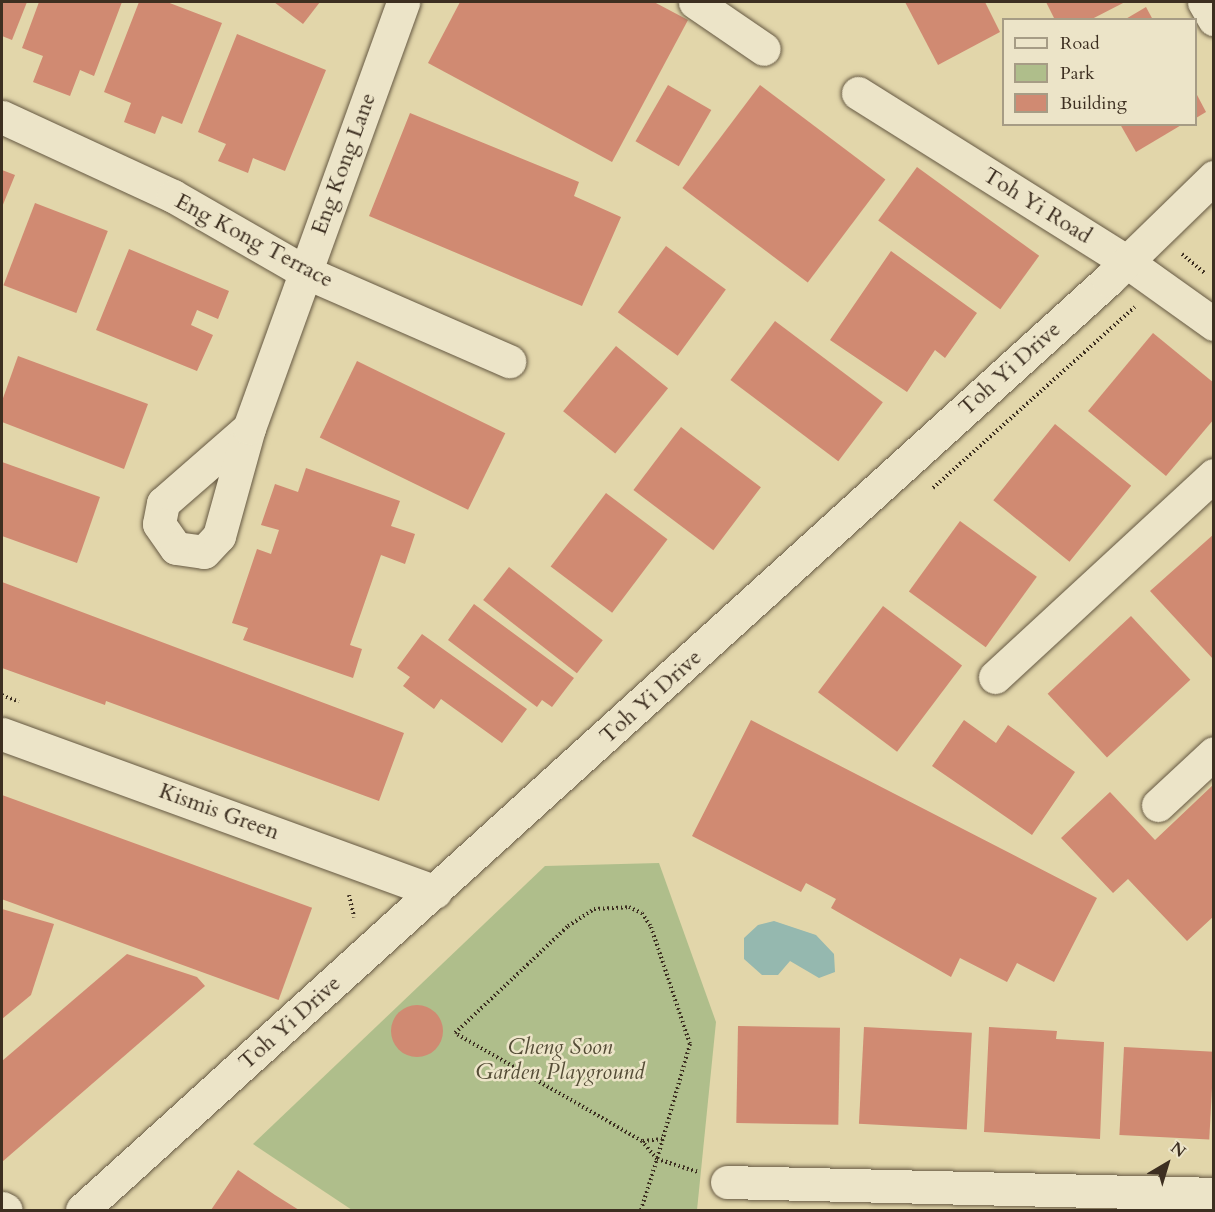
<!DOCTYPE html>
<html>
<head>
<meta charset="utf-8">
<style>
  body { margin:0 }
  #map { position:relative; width:1215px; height:1212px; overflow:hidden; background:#e2d6aa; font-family:Cardo,serif }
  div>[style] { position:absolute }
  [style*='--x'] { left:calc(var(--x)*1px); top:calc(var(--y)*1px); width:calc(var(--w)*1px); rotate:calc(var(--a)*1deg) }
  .green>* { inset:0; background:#afbe8b }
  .water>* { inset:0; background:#95b8af }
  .building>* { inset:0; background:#d08a72; transform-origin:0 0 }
  .round { border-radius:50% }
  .path>* { height:4px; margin-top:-2px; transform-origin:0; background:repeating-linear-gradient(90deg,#3d2f21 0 1.5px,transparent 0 4.5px) }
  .roads { filter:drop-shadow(0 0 2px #665943) drop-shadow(0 0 2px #665943) }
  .minor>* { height:33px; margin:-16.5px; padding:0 16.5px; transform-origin:16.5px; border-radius:16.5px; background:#ece4c8 }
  span { translate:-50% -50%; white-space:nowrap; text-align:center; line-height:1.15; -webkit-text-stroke:5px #ece4c8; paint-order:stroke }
  .street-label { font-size:22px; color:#3d2f21 }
  .park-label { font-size:22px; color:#544c36; font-style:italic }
  .frame { position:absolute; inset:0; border:3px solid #3d2f21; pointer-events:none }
  .legend { position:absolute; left:1002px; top:18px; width:195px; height:108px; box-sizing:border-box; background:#ece4c8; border:2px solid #a69c85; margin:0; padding:8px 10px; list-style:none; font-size:18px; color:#3d2f21 }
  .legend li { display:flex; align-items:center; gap:12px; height:30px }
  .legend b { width:30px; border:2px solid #a69c85 }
  .north { position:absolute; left:1137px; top:1134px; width:60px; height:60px; -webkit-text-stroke:4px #ece4c8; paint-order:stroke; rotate:38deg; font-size:16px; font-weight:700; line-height:24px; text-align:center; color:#3d2f21 }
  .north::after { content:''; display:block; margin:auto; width:21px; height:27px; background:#3d2f21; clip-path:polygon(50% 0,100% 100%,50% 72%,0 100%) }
</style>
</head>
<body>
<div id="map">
  <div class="green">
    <i style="clip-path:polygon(659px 863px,716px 1022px,697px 1210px,352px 1210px,253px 1144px,545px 866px)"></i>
  </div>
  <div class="water">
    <i style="clip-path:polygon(774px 921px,816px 935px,834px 954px,835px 972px,819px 978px,790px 961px,778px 975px,762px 975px,744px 959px,744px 938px,758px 925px)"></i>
  </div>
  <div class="building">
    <i style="clip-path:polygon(2px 2px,27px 2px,12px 40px,2px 36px)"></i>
    <i style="clip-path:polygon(39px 2px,122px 2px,94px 76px,80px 70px,70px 96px,33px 82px,43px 56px,22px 48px)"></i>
    <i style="clip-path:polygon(139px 2px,167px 2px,222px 23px,182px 124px,162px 116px,155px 134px,124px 122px,131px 103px,104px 92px)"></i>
    <i style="clip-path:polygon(274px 2px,320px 2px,303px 24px)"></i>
    <i style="clip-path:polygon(460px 2px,654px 2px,688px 20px,612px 162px,428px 63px)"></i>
    <i style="clip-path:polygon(905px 2px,985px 2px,1000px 32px,938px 65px)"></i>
    <i style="clip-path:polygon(1046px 2px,1125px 2px,1090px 20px,1055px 20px)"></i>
    <i style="clip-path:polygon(1146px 7px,1153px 20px,1124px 20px)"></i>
    <i style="clip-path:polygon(237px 34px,326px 70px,285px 171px,253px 158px,248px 173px,218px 161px,226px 144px,198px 132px)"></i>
    <i style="left:668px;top:85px;width:50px;height:65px;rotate:30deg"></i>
    <i style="left:760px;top:85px;width:157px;height:129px;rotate:37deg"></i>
    <i style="clip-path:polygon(1196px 93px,1206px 112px,1196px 118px)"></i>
    <i style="clip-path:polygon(410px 113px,579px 182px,574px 196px,621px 217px,582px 306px,369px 216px)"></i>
    <i style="clip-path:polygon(1120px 124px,1183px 124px,1136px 152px)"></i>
    <i style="left:917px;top:167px;width:151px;height:66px;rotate:36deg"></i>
    <i style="clip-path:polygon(2px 170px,15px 175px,2px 207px)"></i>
    <i style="left:35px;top:203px;width:78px;height:88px;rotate:21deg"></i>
    <i style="left:666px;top:246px;width:74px;height:82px;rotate:36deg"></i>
    <i style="clip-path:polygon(129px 249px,229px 291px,218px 319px,197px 310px,191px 325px,213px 335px,197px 371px,96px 330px)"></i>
    <i style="clip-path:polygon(891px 251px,977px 313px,945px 358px,935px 350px,907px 392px,830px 340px)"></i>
    <i style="left:775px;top:321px;width:135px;height:74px;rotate:37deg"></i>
    <i style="clip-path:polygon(1153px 333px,1214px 383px,1214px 419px,1166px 476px,1088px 411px)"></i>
    <i style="left:616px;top:346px;width:67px;height:84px;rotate:39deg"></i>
    <i style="clip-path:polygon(18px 356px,148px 404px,124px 469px,2px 422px,2px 401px)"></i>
    <i style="left:357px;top:361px;width:165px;height:85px;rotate:26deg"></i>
    <i style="left:1055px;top:424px;width:98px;height:98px;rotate:39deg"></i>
    <i style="left:681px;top:427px;width:100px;height:79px;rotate:37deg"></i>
    <i style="clip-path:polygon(2px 462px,100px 497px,77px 563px,2px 536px)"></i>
    <i style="clip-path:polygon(306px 468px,400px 501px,391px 526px,415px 534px,405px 564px,381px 555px,350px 645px,362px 649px,353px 678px,243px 640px,248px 628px,232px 623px,257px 549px,271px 554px,279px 530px,261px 525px,275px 484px,298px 492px)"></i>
    <i style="left:606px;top:493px;width:77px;height:92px;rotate:37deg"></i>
    <i style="left:960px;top:521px;width:95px;height:87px;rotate:36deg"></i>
    <i style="clip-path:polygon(1214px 534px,1214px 660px,1150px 591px)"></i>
    <i style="left:509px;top:567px;width:119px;height:42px;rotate:38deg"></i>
    <i style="clip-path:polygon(2px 582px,404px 733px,379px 801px,106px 701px,105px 705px,2px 668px)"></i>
    <i style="clip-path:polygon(474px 604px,574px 678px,552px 707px,542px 700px,537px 707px,448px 640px)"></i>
    <i style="left:883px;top:606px;width:99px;height:108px;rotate:37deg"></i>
    <i style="left:1131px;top:616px;width:87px;height:114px;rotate:47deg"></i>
    <i style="clip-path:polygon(422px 634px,527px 709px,502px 743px,441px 699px,434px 709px,403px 686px,410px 677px,397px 668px)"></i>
    <i style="clip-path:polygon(751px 720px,1097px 898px,1054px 982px,1017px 963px,1007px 982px,960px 958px,951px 977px,831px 908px,836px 899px,806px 883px,801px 892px,692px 836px)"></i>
    <i style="clip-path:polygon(964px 720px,996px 743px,1008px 725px,1075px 772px,1032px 835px,932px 766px)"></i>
    <i style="clip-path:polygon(1214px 784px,1214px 916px,1187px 941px,1128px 879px,1113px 893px,1061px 838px,1110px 792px,1155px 840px)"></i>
    <i style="left:2px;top:795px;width:330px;height:98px;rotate:20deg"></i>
    <i style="clip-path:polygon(2px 909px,54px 924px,31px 995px,2px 1019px)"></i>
    <i style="clip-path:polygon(127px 954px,197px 977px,205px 986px,2px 1162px,2px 1061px)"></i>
    <i class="round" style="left:391px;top:1005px;width:52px;height:52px"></i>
    <i style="left:738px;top:1026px;width:102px;height:97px;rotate:1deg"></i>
    <i style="left:864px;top:1027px;width:108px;height:97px;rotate:3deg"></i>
    <i style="clip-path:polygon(989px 1027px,1057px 1031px,1056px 1039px,1104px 1042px,1100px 1139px,984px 1132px)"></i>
    <i style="left:1124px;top:1047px;width:90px;height:88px;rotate:3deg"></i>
    <i style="clip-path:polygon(238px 1170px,275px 1195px,299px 1210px,211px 1210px)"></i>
  </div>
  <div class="path">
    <i style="--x:1182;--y:254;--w:31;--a:40"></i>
    <i style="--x:933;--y:488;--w:271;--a:-41.9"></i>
    <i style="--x:2;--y:695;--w:18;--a:22"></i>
    <i style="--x:349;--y:895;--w:23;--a:77"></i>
    <i style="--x:643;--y:1141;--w:20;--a:-6"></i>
    <i style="--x:641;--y:1210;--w:53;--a:-72.6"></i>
    <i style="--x:657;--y:1159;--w:23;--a:-130"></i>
    <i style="--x:642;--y:1141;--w:216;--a:-150"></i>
    <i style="--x:455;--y:1033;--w:156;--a:-43.4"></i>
    <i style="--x:568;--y:926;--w:31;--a:-33"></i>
    <i style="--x:594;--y:909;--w:35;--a:-3"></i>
    <i style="--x:629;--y:907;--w:14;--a:25"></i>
    <i style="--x:642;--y:913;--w:17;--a:57"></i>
    <i style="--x:651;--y:927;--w:123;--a:71.6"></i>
    <i style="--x:690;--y:1044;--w:120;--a:106"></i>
    <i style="--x:657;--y:1159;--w:43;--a:17.6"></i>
  </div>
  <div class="roads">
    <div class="minor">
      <i style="--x:695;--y:2;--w:83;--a:34.3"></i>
      <i style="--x:1204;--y:2;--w:20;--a:60"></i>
      <i style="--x:858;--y:93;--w:318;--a:32.1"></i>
      <i style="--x:1127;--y:262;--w:107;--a:35.5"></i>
      <i style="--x:2;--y:117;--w:188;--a:24.8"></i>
      <i style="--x:173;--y:196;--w:152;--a:29.9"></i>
      <i style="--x:305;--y:272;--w:223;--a:23.6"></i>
      <i style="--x:249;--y:428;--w:114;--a:138.9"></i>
      <i style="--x:163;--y:503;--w:21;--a:101"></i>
      <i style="--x:159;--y:524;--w:29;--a:55"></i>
      <i style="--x:176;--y:548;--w:28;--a:8"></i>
      <i style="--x:204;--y:552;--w:22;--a:-47"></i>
      <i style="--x:219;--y:536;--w:112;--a:-74.5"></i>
      <i style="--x:249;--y:428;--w:453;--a:-70.1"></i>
      <i style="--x:995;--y:677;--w:298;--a:-42.7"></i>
      <i style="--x:2;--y:734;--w:461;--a:20"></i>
      <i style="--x:1158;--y:805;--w:76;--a:-42.9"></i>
      <i style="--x:727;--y:1182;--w:487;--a:1.4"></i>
      <i style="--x:2;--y:1208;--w:4;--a:27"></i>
      <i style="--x:82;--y:1210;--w:1385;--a:-42.19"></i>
      <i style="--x:1108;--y:280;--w:148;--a:-44.2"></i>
    </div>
  </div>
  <div class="street-label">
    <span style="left:344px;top:164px;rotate:-70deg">Eng Kong Lane</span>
    <span style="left:1037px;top:206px;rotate:32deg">Toh Yi Road</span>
    <span style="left:254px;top:241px;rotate:28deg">Eng Kong Terrace</span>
    <span style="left:1010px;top:369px;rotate:-42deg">Toh Yi Drive</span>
    <span style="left:651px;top:697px;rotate:-42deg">Toh Yi Drive</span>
    <span style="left:219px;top:812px;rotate:20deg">Kismis Green</span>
    <span style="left:290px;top:1023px;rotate:-42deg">Toh Yi Drive</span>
  </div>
  <div class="park-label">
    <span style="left:560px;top:1060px">Cheng Soon<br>Garden Playground</span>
  </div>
  <div class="frame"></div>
  <ul class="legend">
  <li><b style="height:8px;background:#ece4c8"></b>Road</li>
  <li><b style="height:16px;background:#afbe8b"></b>Park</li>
  <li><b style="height:16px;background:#d08a72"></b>Building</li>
  </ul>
  <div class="north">N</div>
</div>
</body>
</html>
